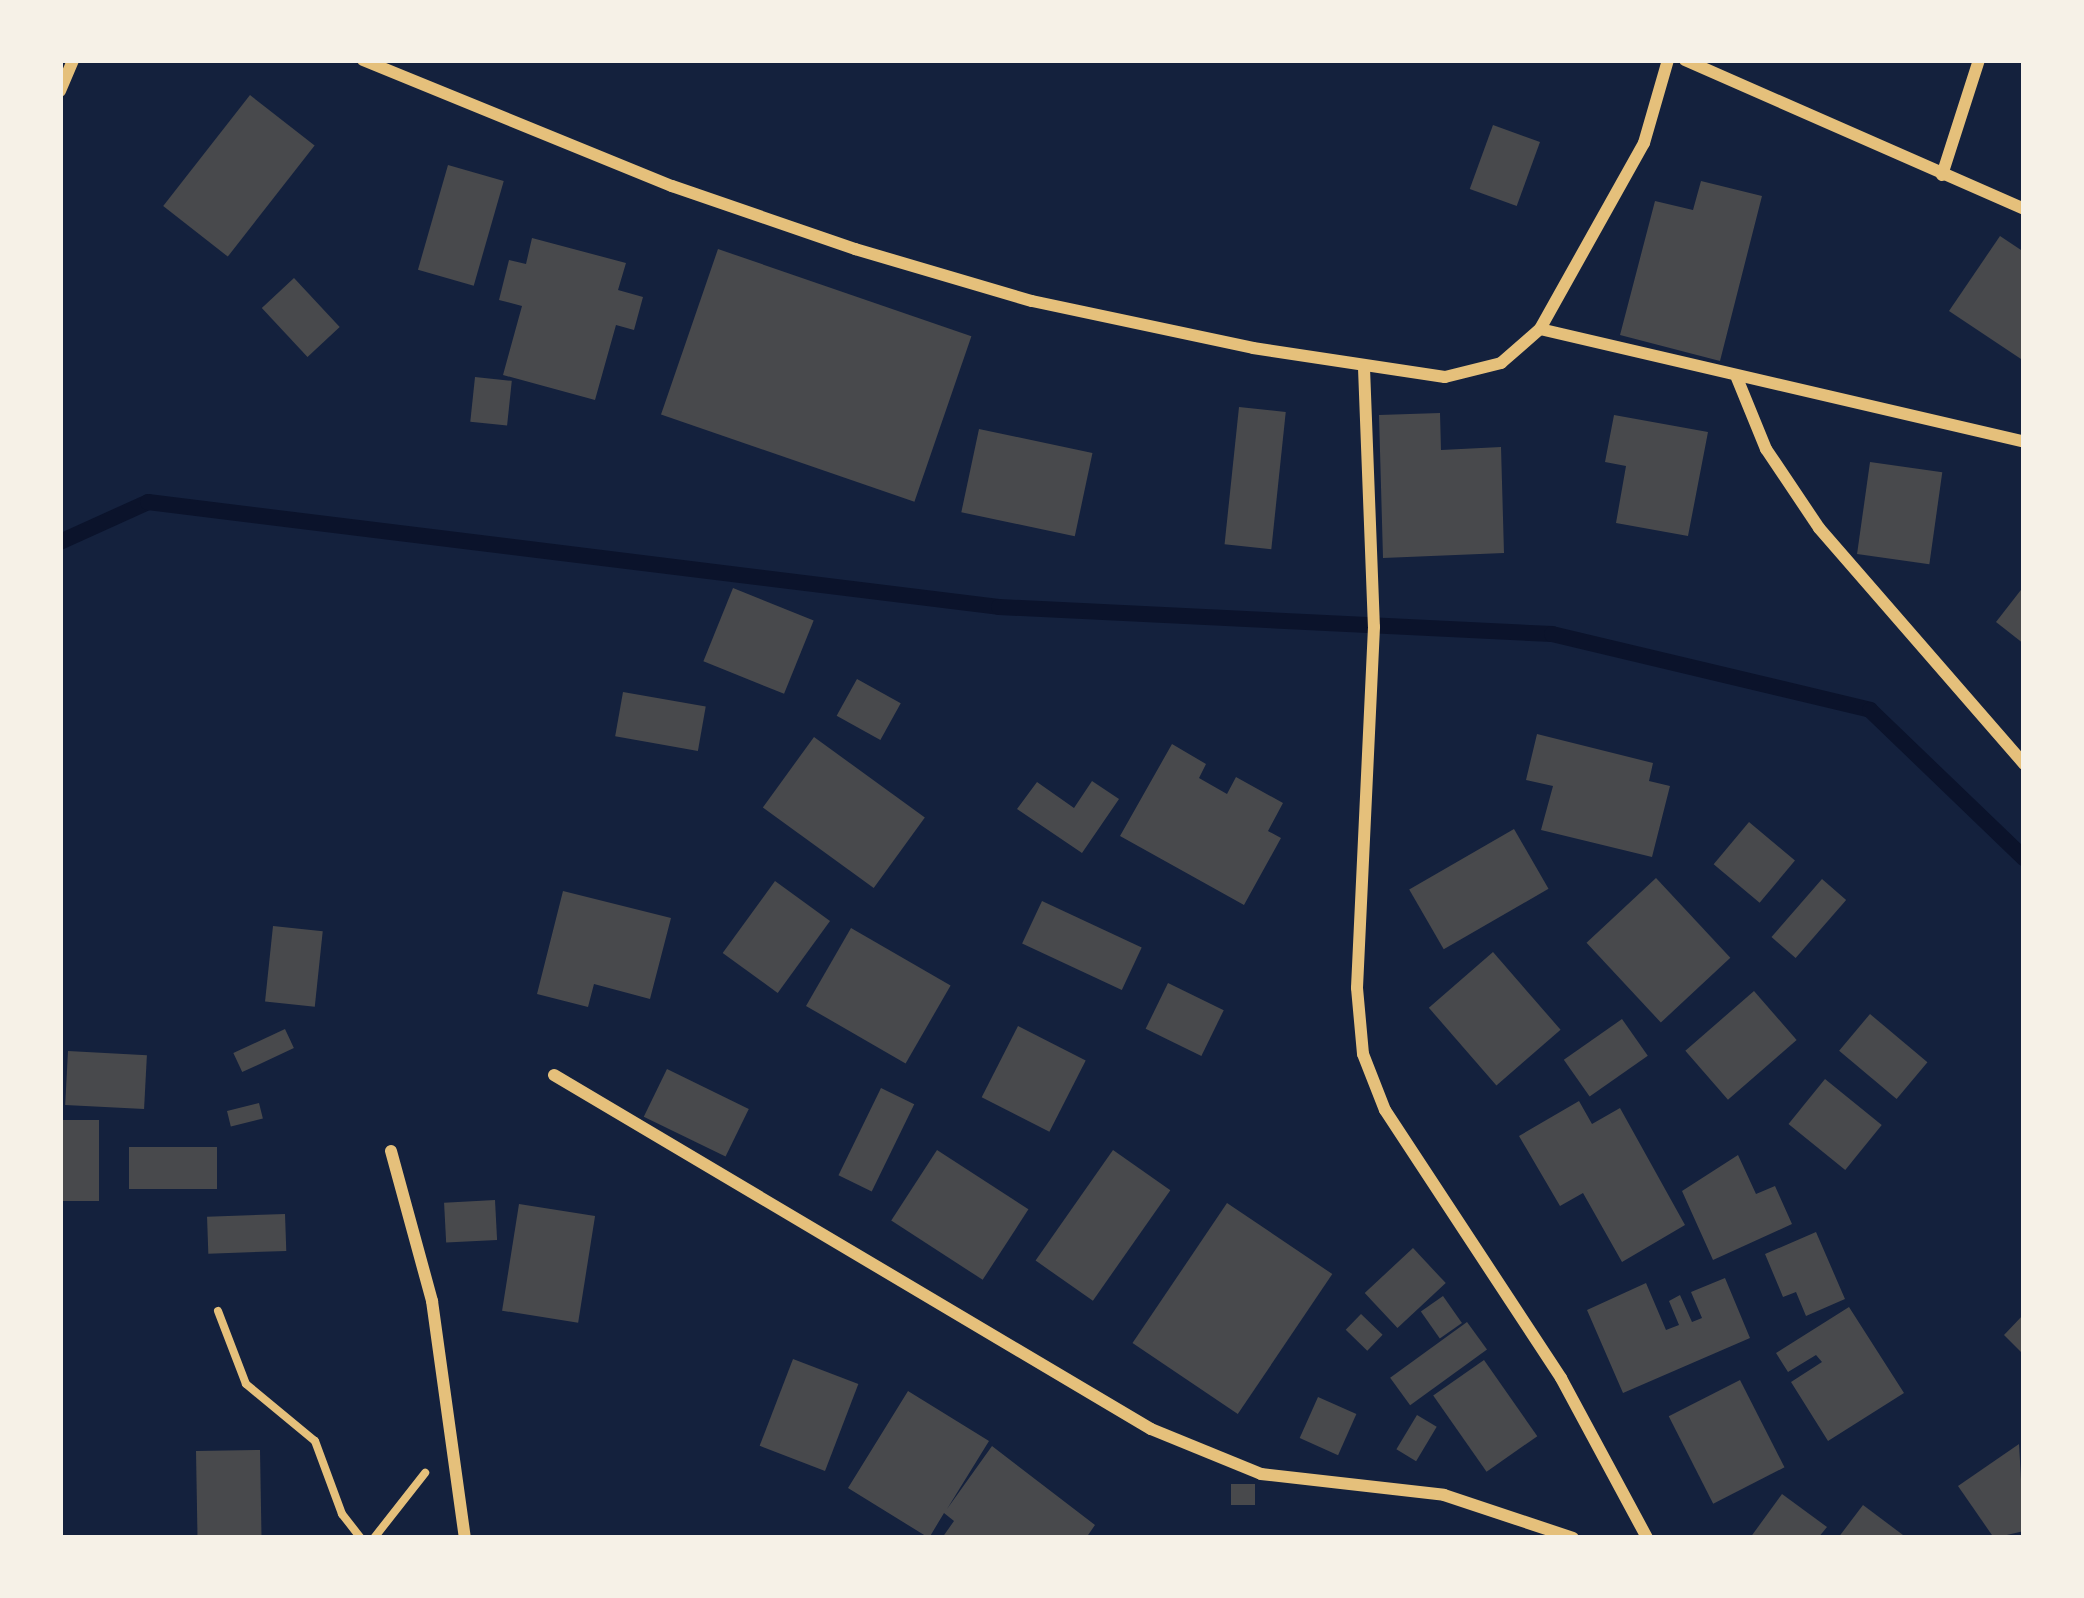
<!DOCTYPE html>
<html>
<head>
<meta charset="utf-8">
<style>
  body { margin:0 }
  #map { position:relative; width:2084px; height:1598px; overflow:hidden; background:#14213d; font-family:"IBM Plex Serif",serif }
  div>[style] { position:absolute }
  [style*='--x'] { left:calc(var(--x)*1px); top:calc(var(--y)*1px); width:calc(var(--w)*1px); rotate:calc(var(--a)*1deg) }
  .stream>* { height:16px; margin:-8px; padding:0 8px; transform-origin:8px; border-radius:8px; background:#0b132b }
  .building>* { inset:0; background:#48494c; transform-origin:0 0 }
  .path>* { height:8px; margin:-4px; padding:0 4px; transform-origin:4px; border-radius:4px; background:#e5c07b }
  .minor>* { height:12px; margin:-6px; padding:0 6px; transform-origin:6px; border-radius:6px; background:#e5c07b }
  span { translate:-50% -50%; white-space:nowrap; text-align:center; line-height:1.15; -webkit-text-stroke:10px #f6f1e7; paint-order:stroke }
  .frame { position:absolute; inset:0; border:63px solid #f6f1e7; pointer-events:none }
</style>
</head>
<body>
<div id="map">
  <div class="stream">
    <i style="--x:60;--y:542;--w:97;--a:-24.4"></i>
    <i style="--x:148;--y:502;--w:857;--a:7.03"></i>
    <i style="--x:999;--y:607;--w:554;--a:2.8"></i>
    <i style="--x:1552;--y:634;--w:327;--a:13.4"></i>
    <i style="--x:1870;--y:710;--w:214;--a:43.9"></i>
  </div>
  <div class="building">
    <i style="left:250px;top:95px;width:82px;height:141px;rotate:38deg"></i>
    <i style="left:1493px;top:125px;width:50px;height:68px;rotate:20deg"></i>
    <i style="left:448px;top:165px;width:58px;height:109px;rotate:16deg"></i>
    <i style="clip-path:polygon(1701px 181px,1762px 196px,1720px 361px,1620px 335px,1655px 201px,1693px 210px)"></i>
    <i style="clip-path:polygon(2000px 236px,2024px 252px,2024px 361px,1949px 311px)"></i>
    <i style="clip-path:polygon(532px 238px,626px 263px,618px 290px,643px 297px,634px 330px,616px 325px,595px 400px,503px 375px,522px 306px,499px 300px,509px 260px,526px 264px)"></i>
    <i style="left:718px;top:249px;width:268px;height:175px;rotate:19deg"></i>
    <i style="left:294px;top:278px;width:67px;height:44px;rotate:47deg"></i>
    <i style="left:475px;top:377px;width:37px;height:45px;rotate:6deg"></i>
    <i style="left:1239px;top:407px;width:47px;height:138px;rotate:6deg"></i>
    <i style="clip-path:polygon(1440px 413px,1441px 450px,1501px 447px,1504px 553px,1383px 558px,1379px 415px)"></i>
    <i style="clip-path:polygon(1614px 415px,1708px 432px,1688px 536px,1616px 523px,1626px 466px,1605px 462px)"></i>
    <i style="left:979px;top:429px;width:116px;height:85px;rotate:12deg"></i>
    <i style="left:1870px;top:462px;width:73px;height:93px;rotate:8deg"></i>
    <i style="clip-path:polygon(2024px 586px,2024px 644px,1996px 622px)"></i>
    <i style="left:733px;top:588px;width:87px;height:79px;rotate:22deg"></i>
    <i style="left:857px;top:679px;width:50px;height:42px;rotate:29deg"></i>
    <i style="left:623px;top:692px;width:84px;height:45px;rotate:10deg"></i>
    <i style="clip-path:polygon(1537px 734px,1653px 763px,1649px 781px,1670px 786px,1652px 857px,1541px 830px,1553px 786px,1526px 780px)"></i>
    <i style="left:814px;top:737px;width:137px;height:87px;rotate:36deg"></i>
    <i style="clip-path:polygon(1172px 744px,1206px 764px,1199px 778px,1227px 794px,1236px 777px,1283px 803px,1268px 831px,1281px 838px,1244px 905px,1120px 836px)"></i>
    <i style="clip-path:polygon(1092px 781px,1119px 799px,1082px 853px,1017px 809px,1037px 782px,1074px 808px)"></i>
    <i style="left:1749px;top:822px;width:60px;height:55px;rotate:40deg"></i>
    <i style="left:1514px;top:829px;width:69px;height:121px;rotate:60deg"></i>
    <i style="left:1656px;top:878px;width:109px;height:95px;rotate:47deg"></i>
    <i style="left:1822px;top:879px;width:32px;height:77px;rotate:41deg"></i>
    <i style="left:775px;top:881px;width:68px;height:89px;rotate:36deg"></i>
    <i style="clip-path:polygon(563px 891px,671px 918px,650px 999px,594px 984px,588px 1007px,537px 994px)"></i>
    <i style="left:1042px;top:901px;width:110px;height:47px;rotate:25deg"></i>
    <i style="left:273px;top:926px;width:50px;height:76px;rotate:6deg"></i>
    <i style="left:851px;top:928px;width:115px;height:90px;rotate:30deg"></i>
    <i style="left:1493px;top:952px;width:103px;height:85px;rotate:49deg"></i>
    <i style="left:1168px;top:983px;width:62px;height:51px;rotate:26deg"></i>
    <i style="left:1754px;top:991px;width:65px;height:91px;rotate:49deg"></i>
    <i style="left:1870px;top:1014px;width:75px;height:48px;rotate:40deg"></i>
    <i style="left:1622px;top:1019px;width:45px;height:71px;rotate:55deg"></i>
    <i style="left:1018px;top:1026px;width:76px;height:80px;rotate:27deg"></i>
    <i style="left:285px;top:1029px;width:21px;height:57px;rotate:65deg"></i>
    <i style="left:68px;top:1051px;width:79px;height:54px;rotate:3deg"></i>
    <i style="left:667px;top:1069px;width:91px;height:53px;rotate:26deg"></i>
    <i style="left:1825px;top:1079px;width:73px;height:58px;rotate:39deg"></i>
    <i style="left:881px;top:1088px;width:37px;height:97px;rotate:26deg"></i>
    <i style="clip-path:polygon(1579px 1101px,1592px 1124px,1620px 1108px,1685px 1225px,1622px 1262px,1583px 1193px,1560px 1206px,1519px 1136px)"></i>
    <i style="left:259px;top:1103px;width:16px;height:33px;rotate:76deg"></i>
    <i style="left:60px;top:1120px;width:39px;height:81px"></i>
    <i style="left:217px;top:1147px;width:42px;height:88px;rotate:90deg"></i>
    <i style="left:937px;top:1150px;width:109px;height:84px;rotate:33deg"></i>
    <i style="left:1113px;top:1150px;width:70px;height:135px;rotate:35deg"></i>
    <i style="clip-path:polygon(1738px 1155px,1756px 1194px,1775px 1186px,1792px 1224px,1713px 1260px,1682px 1191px)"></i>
    <i style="left:495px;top:1200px;width:40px;height:51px;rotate:87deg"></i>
    <i style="left:1227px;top:1203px;width:127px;height:169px;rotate:34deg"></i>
    <i style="left:519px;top:1204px;width:77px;height:108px;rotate:9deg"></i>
    <i style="left:285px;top:1214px;width:37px;height:78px;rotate:88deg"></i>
    <i style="clip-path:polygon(1816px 1232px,1845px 1299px,1806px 1316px,1796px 1292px,1783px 1297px,1765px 1254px)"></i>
    <i style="left:1413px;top:1248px;width:48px;height:66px;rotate:47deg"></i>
    <i style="clip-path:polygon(1725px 1278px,1750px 1338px,1623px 1393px,1587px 1310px,1646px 1283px,1666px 1330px,1679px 1325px,1669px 1301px,1680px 1295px,1692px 1322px,1702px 1318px,1691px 1292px)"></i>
    <i style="left:1443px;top:1296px;width:33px;height:27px;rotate:55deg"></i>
    <i style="clip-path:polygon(1849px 1307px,1904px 1393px,1828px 1441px,1791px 1382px,1822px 1362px,1816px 1355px,1788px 1372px,1776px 1353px)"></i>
    <i style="left:1361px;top:1314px;width:30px;height:22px;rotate:44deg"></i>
    <i style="clip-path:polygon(2024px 1314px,2024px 1355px,2004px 1335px)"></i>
    <i style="left:1467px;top:1322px;width:34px;height:95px;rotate:54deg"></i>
    <i style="left:793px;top:1359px;width:70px;height:93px;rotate:21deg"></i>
    <i style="left:1484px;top:1360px;width:93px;height:62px;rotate:55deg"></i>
    <i style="left:1740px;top:1380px;width:98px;height:80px;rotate:63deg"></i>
    <i style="clip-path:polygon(908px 1391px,989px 1441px,947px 1509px,992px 1446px,1095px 1525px,1086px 1538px,942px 1538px,954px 1521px,944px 1513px,929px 1538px,848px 1488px)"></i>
    <i style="left:1318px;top:1397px;width:42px;height:45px;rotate:24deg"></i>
    <i style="left:1417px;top:1415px;width:23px;height:40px;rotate:31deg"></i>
    <i style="clip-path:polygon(2019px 1444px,2024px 1531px,1994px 1538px,1958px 1486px)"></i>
    <i style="left:260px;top:1450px;width:88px;height:64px;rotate:89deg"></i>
    <i style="left:1231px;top:1484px;width:24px;height:21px"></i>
    <i style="clip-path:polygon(1782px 1494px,1827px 1527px,1818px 1538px,1750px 1538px)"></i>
    <i style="clip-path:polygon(1863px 1505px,1907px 1538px,1838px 1538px)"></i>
  </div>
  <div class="path">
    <i style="--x:218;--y:1311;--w:78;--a:69"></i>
    <i style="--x:246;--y:1384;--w:89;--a:39.6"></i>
    <i style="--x:315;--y:1441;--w:78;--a:69.7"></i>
    <i style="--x:342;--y:1514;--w:31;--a:52"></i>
    <i style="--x:374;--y:1538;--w:83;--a:-51.9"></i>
  </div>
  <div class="minor">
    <i style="--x:363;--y:60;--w:334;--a:22.2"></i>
    <i style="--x:672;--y:186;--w:194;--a:19"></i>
    <i style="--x:855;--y:249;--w:184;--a:16.4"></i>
    <i style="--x:1032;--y:301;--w:226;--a:12"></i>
    <i style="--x:1253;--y:348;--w:194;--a:8.6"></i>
    <i style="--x:1445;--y:377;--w:58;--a:-14"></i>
    <i style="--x:1501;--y:363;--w:52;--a:-41.1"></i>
    <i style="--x:1540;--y:329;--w:213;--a:-60.8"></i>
    <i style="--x:1644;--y:143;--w:86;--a:-73.9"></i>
    <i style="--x:1685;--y:60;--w:370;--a:23.7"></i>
    <i style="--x:60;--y:91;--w:34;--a:-67"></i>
    <i style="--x:1942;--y:175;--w:121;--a:-72.2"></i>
    <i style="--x:1540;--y:329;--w:497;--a:13.1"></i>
    <i style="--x:1364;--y:368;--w:259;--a:87.8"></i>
    <i style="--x:1374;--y:627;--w:361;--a:92.7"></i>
    <i style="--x:1357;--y:988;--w:66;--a:84.8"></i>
    <i style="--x:1363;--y:1054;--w:60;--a:68.6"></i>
    <i style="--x:1385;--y:1110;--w:321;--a:56.7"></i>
    <i style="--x:1561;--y:1378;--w:182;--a:61.7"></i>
    <i style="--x:1737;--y:378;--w:77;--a:67.8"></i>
    <i style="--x:1766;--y:449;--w:95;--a:56.1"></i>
    <i style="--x:1819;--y:528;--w:313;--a:49"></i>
    <i style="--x:554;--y:1075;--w:694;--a:30.67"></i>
    <i style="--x:1151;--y:1429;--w:119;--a:22.2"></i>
    <i style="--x:1261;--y:1474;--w:184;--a:6.5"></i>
    <i style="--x:1444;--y:1495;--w:136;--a:18.4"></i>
    <i style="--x:391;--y:1151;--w:156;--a:74.7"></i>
    <i style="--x:432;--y:1301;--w:239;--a:82.1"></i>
  </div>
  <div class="frame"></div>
</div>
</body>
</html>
